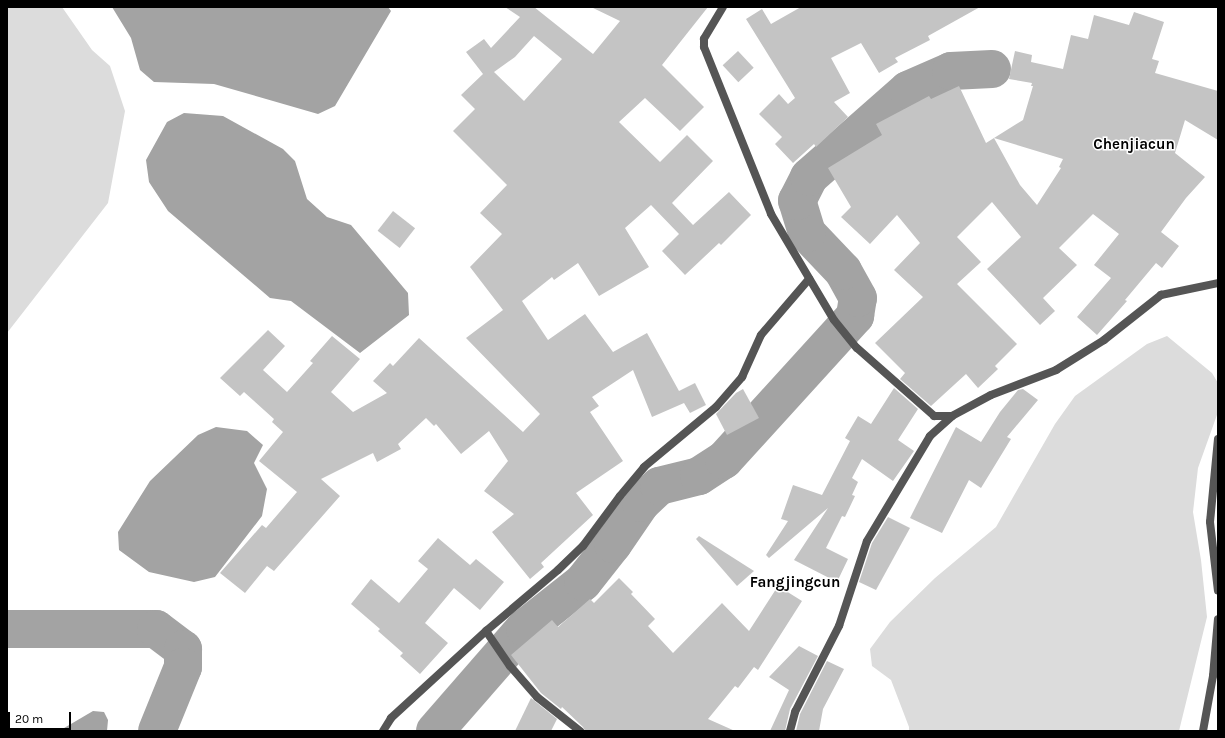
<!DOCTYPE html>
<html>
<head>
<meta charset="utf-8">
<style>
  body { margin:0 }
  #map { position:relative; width:1225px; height:738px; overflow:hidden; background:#fff; font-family:Karla,sans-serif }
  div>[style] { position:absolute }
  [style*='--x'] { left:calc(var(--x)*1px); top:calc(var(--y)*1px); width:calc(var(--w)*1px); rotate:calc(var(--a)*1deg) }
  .green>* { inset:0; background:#dcdcdc }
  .water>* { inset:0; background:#a3a3a3 }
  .river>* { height:38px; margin:-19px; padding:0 19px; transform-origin:19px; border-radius:19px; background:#a3a3a3 }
  .building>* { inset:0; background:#c4c4c4; transform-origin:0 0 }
  .service>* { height:8px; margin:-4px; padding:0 4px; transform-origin:4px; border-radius:4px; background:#555 }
  .minor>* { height:8px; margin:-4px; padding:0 4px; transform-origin:4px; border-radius:4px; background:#555 }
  span { translate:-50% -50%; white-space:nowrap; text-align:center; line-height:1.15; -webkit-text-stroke:3px #fff; paint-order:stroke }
  .quarter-label { font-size:15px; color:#000; font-weight:700 }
  .frame { position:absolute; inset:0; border:8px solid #000; pointer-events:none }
  .scale { position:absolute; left:8px; top:712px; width:63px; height:18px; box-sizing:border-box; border:2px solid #000; border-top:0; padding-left:5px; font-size:12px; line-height:14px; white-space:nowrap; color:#000; -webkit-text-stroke:3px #fff; paint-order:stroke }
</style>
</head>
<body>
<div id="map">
  <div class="green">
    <i style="clip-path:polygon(7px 7px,62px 7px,92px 50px,110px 66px,125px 111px,108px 203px,7px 333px)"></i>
    <i style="clip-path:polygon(1167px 336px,1212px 373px,1218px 383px,1218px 412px,1198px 468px,1193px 512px,1201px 560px,1207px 617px,1179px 731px,909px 731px,909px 727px,891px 680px,872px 666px,870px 649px,890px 622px,935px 578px,996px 527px,1055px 424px,1075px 396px,1147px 344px)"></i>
  </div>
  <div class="water">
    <i style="clip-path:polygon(112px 7px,388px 7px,391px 11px,335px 106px,318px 114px,214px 84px,154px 82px,140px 70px,131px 38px)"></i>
    <i style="clip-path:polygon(184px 113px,223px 116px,283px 149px,295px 161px,307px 199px,327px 217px,351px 225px,408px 293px,409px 315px,360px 353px,291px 301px,270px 298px,168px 211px,149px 182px,146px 160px,167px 122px)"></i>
    <i style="clip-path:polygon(216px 427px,247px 431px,263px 445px,254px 463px,267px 489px,262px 516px,215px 577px,194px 582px,149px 572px,119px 550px,118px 532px,150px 481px,198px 435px)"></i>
    <i style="clip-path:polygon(93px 711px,104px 712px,108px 720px,107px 731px,59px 731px)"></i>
  </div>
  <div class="river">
    <i style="--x:7;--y:629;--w:149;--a:0"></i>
    <i style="--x:156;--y:629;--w:34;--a:37"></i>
    <i style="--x:183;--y:649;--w:18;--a:90"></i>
    <i style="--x:183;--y:667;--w:69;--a:112.1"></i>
    <i style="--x:435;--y:731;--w:137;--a:-48.9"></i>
    <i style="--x:525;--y:628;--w:74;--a:-38.4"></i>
    <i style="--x:583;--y:582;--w:48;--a:-51.7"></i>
    <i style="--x:613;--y:544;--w:50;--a:-55.7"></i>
    <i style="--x:641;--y:503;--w:25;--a:-43"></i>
    <i style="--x:659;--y:486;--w:41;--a:-14"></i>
    <i style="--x:699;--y:476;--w:30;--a:-33"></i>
    <i style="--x:724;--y:460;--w:195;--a:-47.7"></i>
    <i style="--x:855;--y:316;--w:18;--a:-81"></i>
    <i style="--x:858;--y:298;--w:31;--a:-119"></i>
    <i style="--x:843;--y:271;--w:52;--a:-133.5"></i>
    <i style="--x:807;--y:233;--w:34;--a:-107"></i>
    <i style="--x:797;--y:201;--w:27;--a:-63"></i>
    <i style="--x:809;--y:177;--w:132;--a:-41.3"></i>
    <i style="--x:908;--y:90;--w:47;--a:-23.8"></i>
    <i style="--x:951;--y:71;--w:41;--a:-2.8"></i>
  </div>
  <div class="building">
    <i style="clip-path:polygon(evenodd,505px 7px,534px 7px,593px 54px,620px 21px,591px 7px,708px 7px,662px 65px,704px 107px,680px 131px,645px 98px,619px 122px,660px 162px,687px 135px,713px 161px,672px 203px,693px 225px,729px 192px,751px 215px,721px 245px,719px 243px,685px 275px,662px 251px,679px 234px,651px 205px,625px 228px,649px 267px,599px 296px,578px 263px,554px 280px,552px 277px,522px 301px,548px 340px,585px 314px,613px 352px,647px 333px,679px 391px,695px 383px,706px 405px,690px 413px,684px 403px,652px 417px,633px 370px,592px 397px,599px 406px,590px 412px,623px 461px,576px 493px,593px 515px,541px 563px,544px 567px,530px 579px,492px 532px,514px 514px,484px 491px,508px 461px,489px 431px,461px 454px,436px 424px,434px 426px,426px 418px,398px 444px,401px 449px,377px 462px,373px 453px,321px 479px,340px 496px,274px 571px,267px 566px,245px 593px,220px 573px,262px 525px,266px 528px,297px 492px,259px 461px,283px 432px,272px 422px,274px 419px,244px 392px,240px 396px,220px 378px,268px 330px,285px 346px,263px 370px,287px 392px,313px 363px,310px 361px,332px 336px,360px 359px,331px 392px,353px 412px,387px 393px,373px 381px,390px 363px,393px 366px,419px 338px,523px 432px,540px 414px,466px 338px,503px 310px,470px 267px,502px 234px,480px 213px,507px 185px,453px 131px,475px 109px,461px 95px,483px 74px,466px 52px,484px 39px,491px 48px,520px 17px,505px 7px,534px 36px,562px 59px,524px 101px,494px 72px,515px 57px,534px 36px)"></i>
    <i style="clip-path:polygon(801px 7px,980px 7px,928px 36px,930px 40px,895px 58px,898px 62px,879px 73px,861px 43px,831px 58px,850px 93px,834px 102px,848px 117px,816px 147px,814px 144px,793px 163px,775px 144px,782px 137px,759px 114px,779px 94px,788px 104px,795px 98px,746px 19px,762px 9px,771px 24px)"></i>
    <i style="clip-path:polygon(1134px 12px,1164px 22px,1152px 59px,1159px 61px,1155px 73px,1218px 91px,1218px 140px,1185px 120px,1175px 153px,1205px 177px,1186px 198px,1161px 232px,1179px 246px,1162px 268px,1156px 263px,1125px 300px,1127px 301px,1097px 335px,1077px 317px,1111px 278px,1094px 265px,1119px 234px,1093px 214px,1059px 248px,1077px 265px,1043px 298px,1055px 311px,1040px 325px,987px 269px,1021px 237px,992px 202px,957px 237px,981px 262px,957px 284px,1017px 344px,995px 366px,998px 369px,978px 388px,966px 374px,931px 406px,900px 379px,905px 373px,875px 343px,923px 297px,894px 270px,920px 243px,897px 215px,870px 244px,841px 217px,851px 207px,828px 168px,882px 135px,876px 124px,929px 96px,931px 99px,959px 86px,986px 143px,994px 138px,1020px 185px,1037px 205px,1061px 168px,1059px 167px,1063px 159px,994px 138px,1023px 120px,1033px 86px,1031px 86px,1032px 83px,1009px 79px,1015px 51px,1032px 55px,1031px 62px,1063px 69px,1071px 35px,1088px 39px,1094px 15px,1129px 25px)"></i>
    <i style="left:738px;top:51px;width:23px;height:21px;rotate:47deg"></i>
    <i style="left:393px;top:211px;width:28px;height:25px;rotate:38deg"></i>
    <i style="clip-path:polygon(894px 388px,918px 409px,898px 440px,914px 451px,893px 481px,862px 459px,852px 478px,858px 482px,852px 495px,855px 496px,845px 517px,842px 516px,826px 548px,848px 559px,837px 582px,794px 560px,828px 508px,769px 558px,766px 555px,788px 521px,781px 519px,793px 485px,822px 495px,850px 441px,845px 438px,858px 416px,871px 424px)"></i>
    <i style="clip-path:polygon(743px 389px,759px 418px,727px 435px,716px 414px,736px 393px)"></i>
    <i style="clip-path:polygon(1023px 389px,1038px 400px,1007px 437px,1011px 439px,981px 488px,969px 480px,942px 533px,910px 518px,956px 427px,981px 442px,1000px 412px,1018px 390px)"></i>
    <i style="clip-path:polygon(888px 517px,910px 528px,876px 590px,859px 582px,872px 543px)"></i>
    <i style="clip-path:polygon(699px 536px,754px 571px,737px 586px,696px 539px)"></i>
    <i style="clip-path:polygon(438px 538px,470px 565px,476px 559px,504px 582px,480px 610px,454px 588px,425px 623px,448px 643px,420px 674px,400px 656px,403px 653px,378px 631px,380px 629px,351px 604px,371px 579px,399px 603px,428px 569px,418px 561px)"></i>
    <i style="clip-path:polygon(619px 578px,633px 592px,631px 594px,655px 619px,648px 626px,673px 653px,722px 603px,749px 631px,778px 586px,802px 601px,758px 670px,754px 667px,738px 688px,735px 686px,708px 719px,735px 731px,585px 731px,583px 727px,562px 707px,561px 709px,541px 693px,511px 655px,552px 620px,558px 627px,590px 599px,594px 603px)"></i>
    <i style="clip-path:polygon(799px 646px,818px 656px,790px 709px,785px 731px,770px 731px,789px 690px,769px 677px)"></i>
    <i style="clip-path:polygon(827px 661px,844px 669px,823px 709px,819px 731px,796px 731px,800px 714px)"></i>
    <i style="clip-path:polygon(531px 698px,557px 719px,551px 731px,515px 731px)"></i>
  </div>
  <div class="service">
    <i style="--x:790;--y:731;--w:20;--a:-75"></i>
    <i style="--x:795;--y:712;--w:97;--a:-62.9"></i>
    <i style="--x:839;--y:626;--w:89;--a:-71.8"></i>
  </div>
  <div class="minor">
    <i style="--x:723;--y:7;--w:37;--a:121"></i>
    <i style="--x:704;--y:39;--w:8;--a:90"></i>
    <i style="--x:704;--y:47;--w:180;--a:68.1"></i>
    <i style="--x:771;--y:214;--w:123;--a:59.3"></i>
    <i style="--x:834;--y:320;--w:36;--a:51"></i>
    <i style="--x:857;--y:348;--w:103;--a:41.4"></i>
    <i style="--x:934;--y:416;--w:18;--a:0"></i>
    <i style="--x:1218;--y:439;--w:83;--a:95.5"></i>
    <i style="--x:1210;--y:522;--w:69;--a:83.4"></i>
    <i style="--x:867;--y:541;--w:122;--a:-59"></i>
    <i style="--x:930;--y:436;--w:30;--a:-42"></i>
    <i style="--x:952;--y:416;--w:44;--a:-28.3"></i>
    <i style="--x:991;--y:395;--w:70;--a:-21"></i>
    <i style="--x:1056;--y:370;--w:57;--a:-32"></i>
    <i style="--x:1104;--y:340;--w:73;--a:-38.3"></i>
    <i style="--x:1161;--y:295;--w:58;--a:-11.9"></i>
    <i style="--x:486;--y:631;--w:42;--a:55.6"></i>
    <i style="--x:510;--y:666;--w:41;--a:48.9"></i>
    <i style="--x:537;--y:697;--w:55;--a:38.3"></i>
    <i style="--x:383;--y:731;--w:15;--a:-58"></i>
    <i style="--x:391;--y:718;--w:129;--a:-42.5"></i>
    <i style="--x:486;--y:631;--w:94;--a:-40.3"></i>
    <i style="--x:558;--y:570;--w:35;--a:-44"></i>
    <i style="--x:583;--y:546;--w:62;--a:-53.5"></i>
    <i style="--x:620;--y:496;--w:38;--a:-50"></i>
    <i style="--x:644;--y:467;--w:94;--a:-39.8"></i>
    <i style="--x:716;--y:407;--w:40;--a:-49"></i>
    <i style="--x:742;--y:377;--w:46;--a:-65.7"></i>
    <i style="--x:761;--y:335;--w:74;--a:-49.4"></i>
    <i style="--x:1203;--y:731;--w:56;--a:-79.7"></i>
    <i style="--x:1213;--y:676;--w:57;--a:-85"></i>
  </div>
  <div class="quarter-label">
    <span style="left:1134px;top:145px">Chenjiacun</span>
    <span style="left:795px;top:583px">Fangjingcun</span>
  </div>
  <div class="frame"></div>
  <div class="scale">20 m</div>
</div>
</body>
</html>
